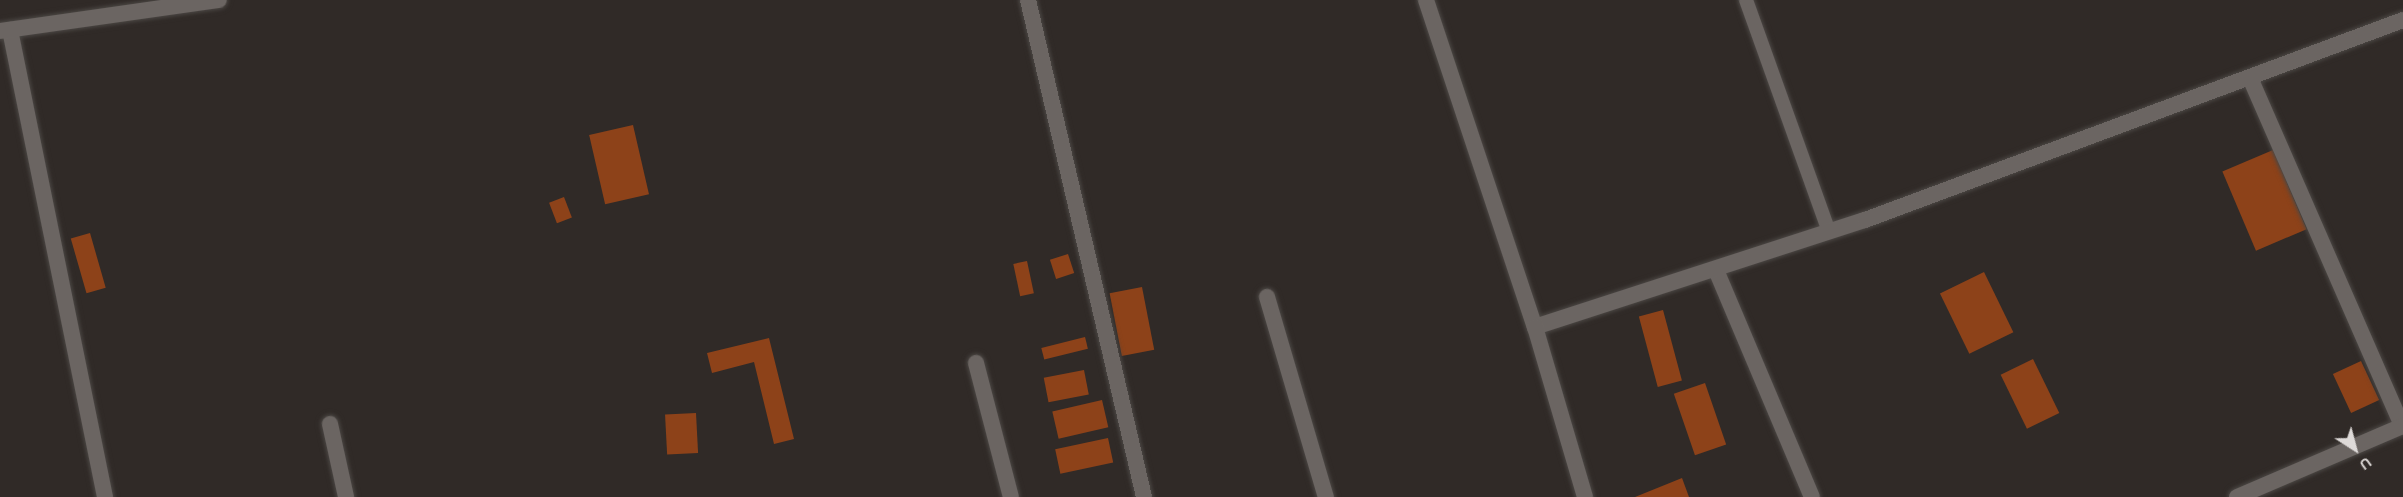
<!DOCTYPE html>
<html>
<head>
<meta charset="utf-8">
<style>
  body { margin:0 }
  #map { position:relative; width:2403px; height:497px; overflow:hidden; background:#302a27; font-family:Karla,sans-serif }
  div>[style] { position:absolute }
  [style*='--x'] { left:calc(var(--x)*1px); top:calc(var(--y)*1px); width:calc(var(--w)*1px); rotate:calc(var(--a)*1deg) }
  .building>* { inset:0; background:#8d4219; transform-origin:0 0 }
  .roads { filter:drop-shadow(0 0 2px #4b4744) drop-shadow(0 0 2px #4b4744) }
  .service>* { height:14px; margin:-7px; padding:0 7px; transform-origin:7px; border-radius:7px; background:#6b6562 }
  .minor>* { height:16px; margin:-8px; padding:0 8px; transform-origin:8px; border-radius:8px; background:#6b6562 }
  .tertiary>* { height:16px; margin:-8px; padding:0 8px; transform-origin:8px; border-radius:8px; background:#6b6562 }
  span { translate:-50% -50%; white-space:nowrap; text-align:center; line-height:1.15; -webkit-text-stroke:5px #302a27; paint-order:stroke }
  .north { position:absolute; left:2325px; top:419px; width:60px; height:60px; -webkit-text-stroke:4px #302a27; paint-order:stroke; rotate:144deg; font-size:16px; font-weight:700; line-height:24px; text-align:center; color:#dedad8 }
  .north::after { content:''; display:block; margin:auto; width:21px; height:27px; background:#dedad8; clip-path:polygon(50% 0,100% 100%,50% 72%,0 100%) }
</style>
</head>
<body>
<div id="map">
  <div class="building">
    <i style="left:633px;top:125px;width:71px;height:45px;rotate:77deg"></i>
    <i style="left:2273px;top:150px;width:86px;height:55px;rotate:67deg"></i>
    <i style="left:564px;top:197px;width:22px;height:16px;rotate:69deg"></i>
    <i style="left:90px;top:233px;width:57px;height:20px;rotate:74deg"></i>
    <i style="left:1068px;top:254px;width:20px;height:19px;rotate:72deg"></i>
    <i style="left:1027px;top:261px;width:33px;height:14px;rotate:78deg"></i>
    <i style="left:1984px;top:272px;width:67px;height:49px;rotate:64deg"></i>
    <i style="left:1142px;top:287px;width:64px;height:33px;rotate:79deg"></i>
    <i style="left:1663px;top:310px;width:73px;height:25px;rotate:75deg"></i>
    <i style="left:1085px;top:337px;width:12px;height:45px;rotate:76deg"></i>
    <i style="clip-path:polygon(769px 338px,794px 439px,774px 444px,754px 362px,712px 373px,707px 353px)"></i>
    <i style="left:2033px;top:359px;width:60px;height:36px;rotate:64deg"></i>
    <i style="left:2361px;top:361px;width:43px;height:31px;rotate:65deg"></i>
    <i style="left:1084px;top:370px;width:25px;height:41px;rotate:79deg"></i>
    <i style="left:1705px;top:383px;width:65px;height:33px;rotate:71deg"></i>
    <i style="left:1102px;top:400px;width:28px;height:51px;rotate:77deg"></i>
    <i style="left:696px;top:413px;width:40px;height:31px;rotate:87deg"></i>
    <i style="left:1108px;top:438px;width:25px;height:54px;rotate:78deg"></i>
    <i style="clip-path:polygon(1682px 478px,1689px 497px,1635px 497px)"></i>
  </div>
  <div class="roads">
    <div class="service">
      <i style="--x:1746;--y:0;--w:246;--a:70.3"></i>
    </div>
    <div class="minor">
      <i style="--x:1028;--y:0;--w:510;--a:76.86"></i>
      <i style="--x:10;--y:30;--w:477;--a:78.5"></i>
      <i style="--x:0;--y:31;--w:221;--a:-8.1"></i>
      <i style="--x:2251;--y:80;--w:378;--a:66.4"></i>
      <i style="--x:1716;--y:270;--w:246;--a:67.1"></i>
      <i style="--x:1267;--y:297;--w:209;--a:73.6"></i>
      <i style="--x:1535;--y:327;--w:347;--a:-18"></i>
      <i style="--x:1865;--y:220;--w:574;--a:-20.39"></i>
      <i style="--x:976;--y:363;--w:138;--a:75.4"></i>
      <i style="--x:330;--y:424;--w:75;--a:77.6"></i>
      <i style="--x:2237;--y:497;--w:181;--a:-23.2"></i>
    </div>
    <div class="tertiary">
      <i style="--x:1426;--y:0;--w:345;--a:71.6"></i>
      <i style="--x:1535;--y:327;--w:177;--a:73.6"></i>
    </div>
  </div>
  <div class="north">U</div>
</div>
</body>
</html>
